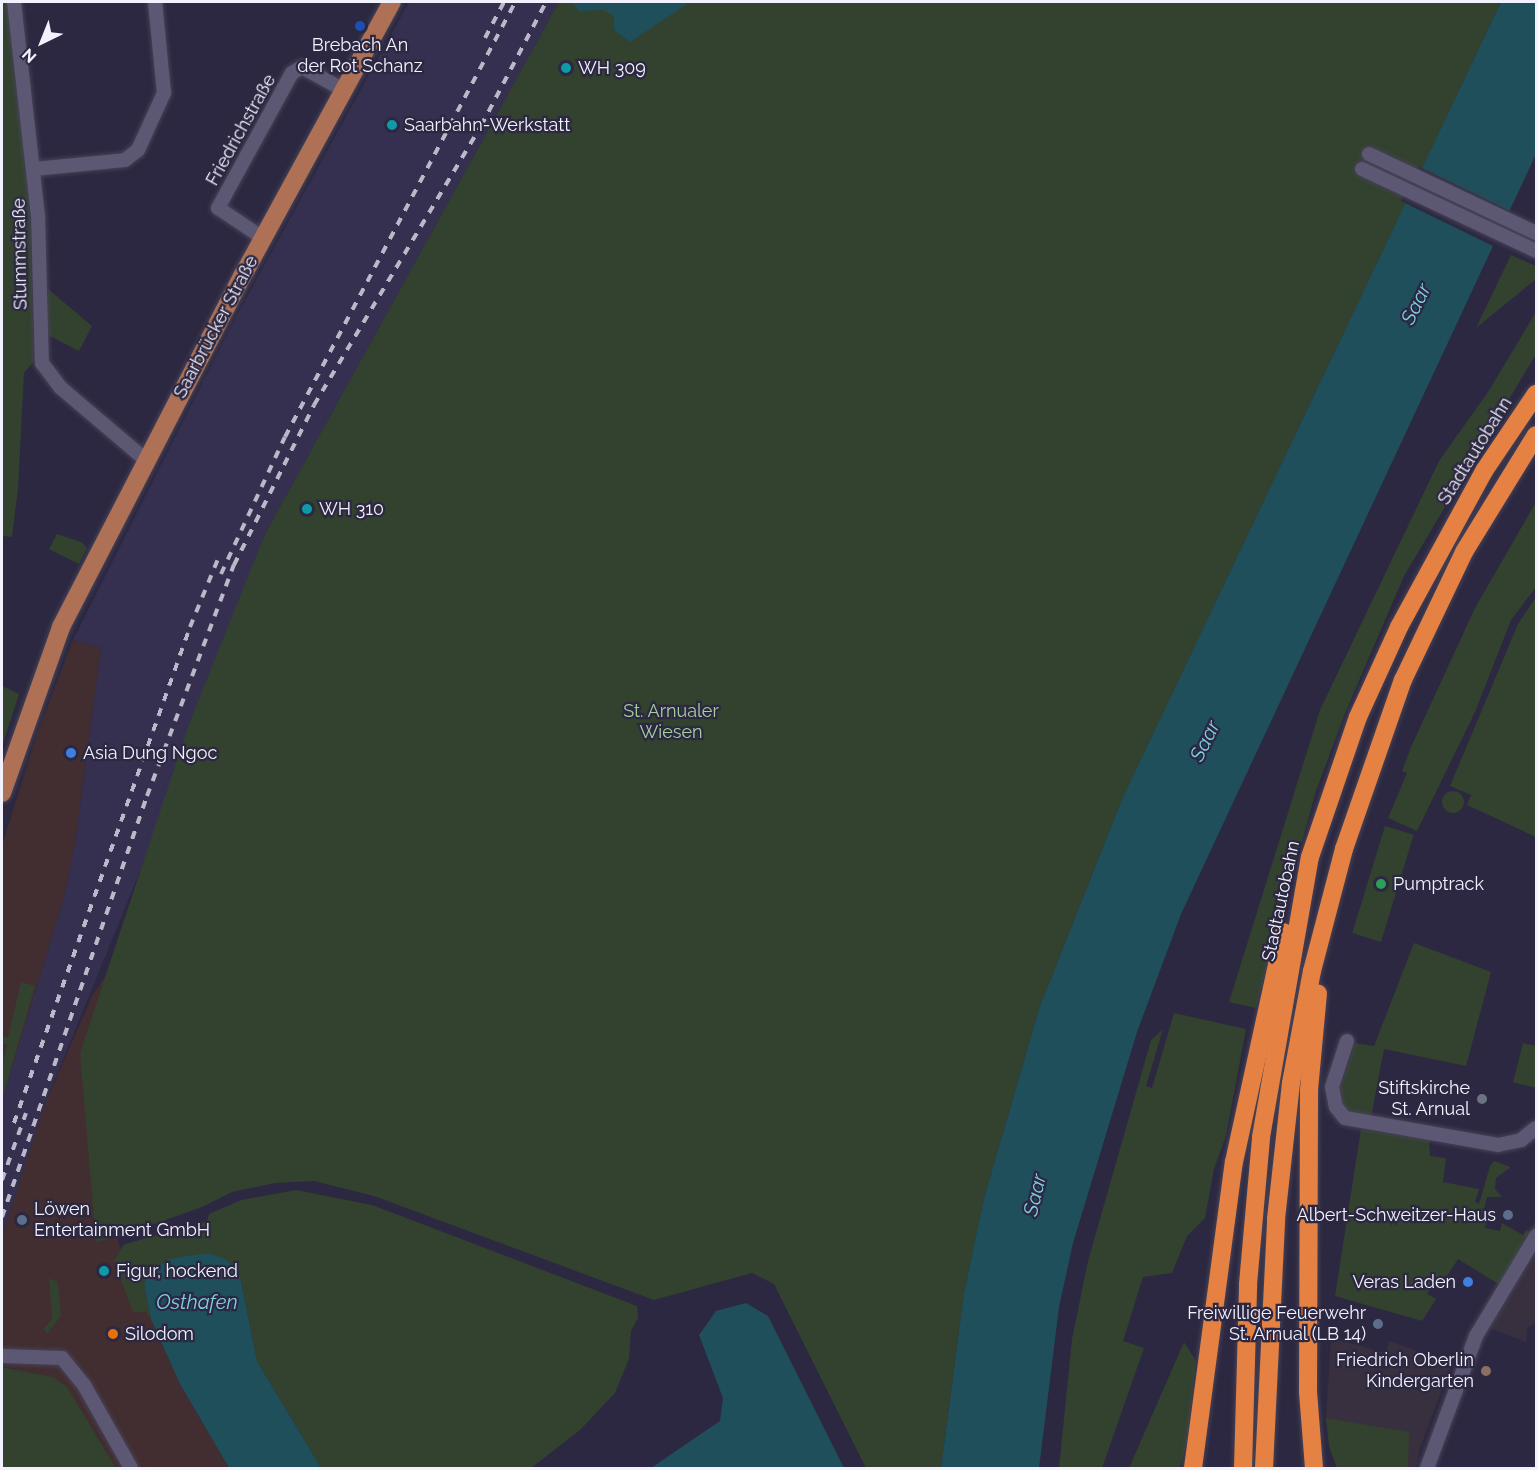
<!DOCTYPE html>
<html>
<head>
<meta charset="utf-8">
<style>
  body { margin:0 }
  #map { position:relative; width:1538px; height:1470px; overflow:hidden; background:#2c2841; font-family:Raleway,sans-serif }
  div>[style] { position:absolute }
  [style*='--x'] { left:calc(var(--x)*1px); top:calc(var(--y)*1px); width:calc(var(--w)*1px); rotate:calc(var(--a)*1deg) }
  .commercial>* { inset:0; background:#422d30 }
  .built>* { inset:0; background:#35304f }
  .education>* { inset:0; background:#38303f }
  .green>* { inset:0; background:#32422e; transform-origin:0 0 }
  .round { border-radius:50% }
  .water>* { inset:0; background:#1f4f5a }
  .pier>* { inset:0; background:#2c2841; transform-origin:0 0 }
  .roads { filter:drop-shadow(0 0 2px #464256) drop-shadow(0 0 2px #464256) }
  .minor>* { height:14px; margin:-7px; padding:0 7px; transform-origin:7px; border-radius:7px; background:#5c5874 }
  .primary>* { height:18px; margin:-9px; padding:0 9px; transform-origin:9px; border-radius:9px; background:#ae7156 }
  .motorway>* { height:18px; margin:-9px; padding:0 9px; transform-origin:9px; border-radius:9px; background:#e58142 }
  .rail>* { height:4px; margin-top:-2px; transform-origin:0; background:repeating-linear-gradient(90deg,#bbb9c9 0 8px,transparent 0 16px) }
  .dots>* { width:16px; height:16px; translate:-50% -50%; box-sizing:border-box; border:3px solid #2c2841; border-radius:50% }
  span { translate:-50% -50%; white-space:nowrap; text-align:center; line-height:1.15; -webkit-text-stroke:4.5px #2c2841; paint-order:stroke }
  .poi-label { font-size:18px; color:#f2f1fe }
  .left { translate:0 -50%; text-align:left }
  .right { translate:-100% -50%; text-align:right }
  .street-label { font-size:18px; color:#f2f1fe }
  .park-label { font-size:18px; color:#a5d09c }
  .water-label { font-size:20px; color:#7fd0e5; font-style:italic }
  .frame { position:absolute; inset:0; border:3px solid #f2f1fe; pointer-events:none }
  .north { position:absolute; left:12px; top:12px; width:60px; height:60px; -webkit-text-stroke:4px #2c2841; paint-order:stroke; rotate:223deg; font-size:16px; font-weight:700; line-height:24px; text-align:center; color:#f2f1fe }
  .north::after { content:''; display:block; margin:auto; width:21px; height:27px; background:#f2f1fe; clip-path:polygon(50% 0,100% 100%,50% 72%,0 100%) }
</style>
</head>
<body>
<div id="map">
  <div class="commercial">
    <i style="clip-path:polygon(73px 640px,101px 648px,75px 844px,64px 898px,2px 1100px,2px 846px,37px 733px)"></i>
    <i style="clip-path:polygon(107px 974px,88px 1125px,122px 1255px,148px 1300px,151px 1319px,180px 1384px,229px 1468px,46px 1468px,53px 1377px,2px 1367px,2px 1236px,44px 1106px,92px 996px)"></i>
  </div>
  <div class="built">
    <i style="clip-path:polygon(409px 2px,559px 2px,265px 534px,163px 815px,44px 1106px,2px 1236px,2px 1100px,64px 898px,75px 844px,101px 648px,73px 640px,230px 328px)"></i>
  </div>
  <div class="education">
    <i style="clip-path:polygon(1536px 1252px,1536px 1322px,1527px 1328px,1526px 1342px,1490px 1328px)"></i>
    <i style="clip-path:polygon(1331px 1338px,1386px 1353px,1389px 1341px,1452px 1363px,1420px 1448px,1416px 1468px,1337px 1468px,1329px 1446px,1326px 1418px)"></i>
  </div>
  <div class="green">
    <i style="clip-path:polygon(2px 2px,7px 2px,29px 170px,34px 361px,24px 373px,18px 489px,12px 537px,3px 536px,2px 544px)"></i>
    <i style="clip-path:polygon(559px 2px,1501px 2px,1122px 799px,1039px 1009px,984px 1198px,964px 1293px,941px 1468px,866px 1468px,774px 1284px,752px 1273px,654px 1300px,374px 1196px,314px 1181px,275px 1183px,232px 1192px,202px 1207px,118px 1237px,117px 1232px,112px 1232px,109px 1239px,96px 1242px,80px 1053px,189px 724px,265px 534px)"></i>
    <i style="clip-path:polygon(1511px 255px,1536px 266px,1536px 279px,1476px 328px)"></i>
    <i style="clip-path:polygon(48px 289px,92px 326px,79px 351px,48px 335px)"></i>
    <i style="clip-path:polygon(1536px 312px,1536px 354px,1404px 576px,1346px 711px,1316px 791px,1256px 1008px,1229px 1002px,1320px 710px,1439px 461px,1488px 392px)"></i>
    <i style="clip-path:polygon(1536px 502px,1536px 587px,1511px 620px,1475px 712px,1417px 831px,1388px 818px,1407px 773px,1402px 771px,1411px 747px,1475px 608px)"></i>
    <i style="clip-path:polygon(57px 534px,81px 542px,87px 548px,79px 564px,49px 549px)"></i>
    <i style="clip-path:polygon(1536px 597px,1536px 837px,1467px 805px,1471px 795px,1450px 786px,1518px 624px)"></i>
    <i style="clip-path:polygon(2px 686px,19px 694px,2px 747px)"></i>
    <i class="round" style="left:1442px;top:791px;width:22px;height:22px"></i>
    <i style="left:1385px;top:826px;width:30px;height:112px;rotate:17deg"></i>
    <i style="clip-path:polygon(1414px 943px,1491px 972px,1466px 1066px,1384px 1049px,1371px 1117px,1352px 1113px,1343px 1106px,1340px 1088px,1355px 1043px,1374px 1046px)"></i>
    <i style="clip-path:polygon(21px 982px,35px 986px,2px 1100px,2px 1064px,7px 1045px,2px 1043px,2px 1036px,8px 1037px)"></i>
    <i style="clip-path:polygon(1174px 1013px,1246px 1029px,1226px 1136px,1214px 1169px,1205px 1218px,1187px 1236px,1172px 1273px,1143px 1277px,1123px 1341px,1144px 1348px,1102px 1468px,1059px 1468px,1072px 1339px,1088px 1261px,1151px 1040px,1163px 1029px,1146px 1086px,1152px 1088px)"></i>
    <i style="clip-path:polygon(1523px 1043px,1536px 1046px,1536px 1088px,1513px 1082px)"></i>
    <i style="clip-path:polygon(1361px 1129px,1429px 1140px,1430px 1156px,1446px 1158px,1443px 1182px,1479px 1189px,1475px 1202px,1479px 1204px,1490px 1166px,1494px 1161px,1511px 1167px,1496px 1178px,1495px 1189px,1502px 1197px,1487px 1197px,1482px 1216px,1487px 1217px,1485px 1228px,1500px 1231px,1502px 1223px,1523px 1235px,1526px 1230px,1530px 1232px,1536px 1220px,1536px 1224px,1500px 1285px,1458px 1259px,1439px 1289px,1433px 1285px,1427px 1294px,1436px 1299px,1422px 1321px,1335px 1296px)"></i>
    <i style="clip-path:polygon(296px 1190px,372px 1205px,637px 1306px,638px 1318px,631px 1331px,629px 1359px,615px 1393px,580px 1430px,531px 1468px,321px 1468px,257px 1361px,239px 1270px,144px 1284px,151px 1319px,146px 1312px,133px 1312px,114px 1261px,123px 1245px,159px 1234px,173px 1234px,207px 1221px,209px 1214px,241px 1200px)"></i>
    <i style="clip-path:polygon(49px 1278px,58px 1282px,61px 1316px,47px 1334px,43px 1329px,52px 1319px)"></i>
    <i style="clip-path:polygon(1184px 1342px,1196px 1361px,1187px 1443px,1180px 1467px,1129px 1468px)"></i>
    <i style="clip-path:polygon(2px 1367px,53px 1377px,67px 1387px,116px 1468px,2px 1468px)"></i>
    <i style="clip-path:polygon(1326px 1418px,1409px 1432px,1408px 1468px,1337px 1468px,1329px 1446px)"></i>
  </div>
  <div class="water">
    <i style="clip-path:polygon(690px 2px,630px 42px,614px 30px,614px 16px,604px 10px,580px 11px,571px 3px)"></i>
    <i style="clip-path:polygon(1501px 2px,1536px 2px,1536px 154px,1181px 914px,1137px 1032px,1073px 1243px,1059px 1307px,1039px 1468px,941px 1468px,964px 1293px,984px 1198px,1039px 1009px,1122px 799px)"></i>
    <i style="clip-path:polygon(208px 1253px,225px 1259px,239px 1271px,257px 1361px,321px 1468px,229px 1468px,180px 1384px,151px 1319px,144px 1284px,152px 1271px,169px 1259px)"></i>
    <i style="clip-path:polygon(746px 1303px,768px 1316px,844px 1468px,651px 1468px,720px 1421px,723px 1398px,699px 1335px,716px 1311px)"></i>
  </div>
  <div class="pier">
    <i style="left:1418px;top:166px;width:106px;height:39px;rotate:26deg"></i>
  </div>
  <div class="roads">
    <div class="minor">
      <i style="--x:14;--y:2;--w:214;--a:83.6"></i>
      <i style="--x:38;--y:215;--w:148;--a:88.5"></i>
      <i style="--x:42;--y:363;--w:31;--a:53"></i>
      <i style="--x:61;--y:388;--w:111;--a:40.3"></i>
      <i style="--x:1369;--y:154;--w:185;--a:25.3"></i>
      <i style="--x:34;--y:169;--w:91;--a:-5.6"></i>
      <i style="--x:125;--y:160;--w:16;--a:-38"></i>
      <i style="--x:138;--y:150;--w:63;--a:-65.5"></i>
      <i style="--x:164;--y:93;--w:91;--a:-95.6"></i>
      <i style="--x:1362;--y:169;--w:192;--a:25.2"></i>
      <i style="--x:263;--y:238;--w:54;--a:-146.3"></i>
      <i style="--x:218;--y:208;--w:154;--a:-61.3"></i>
      <i style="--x:292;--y:73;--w:12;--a:-31"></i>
      <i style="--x:302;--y:67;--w:48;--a:28.7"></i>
      <i style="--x:1347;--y:1041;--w:48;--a:108.1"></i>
      <i style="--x:1332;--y:1087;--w:20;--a:79"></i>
      <i style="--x:1336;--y:1107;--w:14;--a:51"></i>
      <i style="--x:1345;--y:1118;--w:155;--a:10"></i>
      <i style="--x:1498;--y:1145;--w:24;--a:-12"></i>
      <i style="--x:1521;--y:1140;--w:19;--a:-39"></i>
      <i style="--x:2;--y:1356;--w:60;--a:1.9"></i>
      <i style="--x:62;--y:1358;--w:35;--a:51"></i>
      <i style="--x:84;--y:1385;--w:95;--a:60.5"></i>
      <i style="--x:1427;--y:1468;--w:141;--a:-69.6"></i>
      <i style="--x:1476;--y:1336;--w:117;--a:-59"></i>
    </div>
    <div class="primary">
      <i style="--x:2;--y:793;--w:176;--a:-70.4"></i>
      <i style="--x:61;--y:627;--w:396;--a:-62.7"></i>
      <i style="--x:243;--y:275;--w:311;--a:-61.4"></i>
    </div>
    <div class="motorway">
      <i style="--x:1193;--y:1468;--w:309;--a:-82.4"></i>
      <i style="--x:1234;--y:1162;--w:235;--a:-77.7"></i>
      <i style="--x:1243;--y:1468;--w:184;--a:-88.4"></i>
      <i style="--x:1248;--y:1284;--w:148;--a:-84.9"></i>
      <i style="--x:1261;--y:1137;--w:284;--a:-80.1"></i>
      <i style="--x:1310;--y:857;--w:148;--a:-71.1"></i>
      <i style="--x:1358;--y:717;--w:99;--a:-65.5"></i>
      <i style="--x:1399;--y:627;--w:178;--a:-61.4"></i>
      <i style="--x:1484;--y:471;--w:93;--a:-56"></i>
      <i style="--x:1264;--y:1468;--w:249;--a:-87.2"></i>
      <i style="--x:1276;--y:1219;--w:137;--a:-83.7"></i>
      <i style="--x:1291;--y:1083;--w:114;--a:-79.4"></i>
      <i style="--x:1312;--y:971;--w:126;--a:-75.3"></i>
      <i style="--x:1344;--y:849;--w:179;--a:-70.8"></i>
      <i style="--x:1403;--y:680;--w:142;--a:-64.5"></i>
      <i style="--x:1464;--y:552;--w:137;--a:-58.4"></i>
      <i style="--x:1314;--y:1468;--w:76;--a:-94.5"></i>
      <i style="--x:1308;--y:1392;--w:302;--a:-89.8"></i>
      <i style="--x:1309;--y:1090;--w:97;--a:-84.7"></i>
    </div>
  </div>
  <div class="rail">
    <i style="--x:485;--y:38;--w:41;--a:-62.2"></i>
    <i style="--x:221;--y:574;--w:151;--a:-65"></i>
    <i style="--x:285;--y:437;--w:492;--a:-62.1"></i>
    <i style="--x:14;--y:1123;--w:526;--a:-70.46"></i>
    <i style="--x:190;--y:627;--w:74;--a:-67.6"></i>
    <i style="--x:2;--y:1180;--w:71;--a:-70.3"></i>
    <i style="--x:2;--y:1217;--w:445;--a:-71"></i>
    <i style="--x:147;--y:796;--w:247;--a:-69.4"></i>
    <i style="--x:234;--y:565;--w:179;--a:-63.4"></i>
    <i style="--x:314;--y:405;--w:325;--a:-59.1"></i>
    <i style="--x:481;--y:126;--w:140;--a:-62.3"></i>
  </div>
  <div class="dots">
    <i style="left:360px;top:26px;background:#1a4fb4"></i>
    <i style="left:566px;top:68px;background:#0f9aa8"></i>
    <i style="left:392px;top:125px;background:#0f9aa8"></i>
    <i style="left:307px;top:509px;background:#0f9aa8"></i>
    <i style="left:71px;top:753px;background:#3f7fe0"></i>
    <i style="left:1381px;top:884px;background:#2e9e5b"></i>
    <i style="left:1482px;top:1099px;background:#6b7280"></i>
    <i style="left:1508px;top:1215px;background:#5c6f8a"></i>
    <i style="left:22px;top:1220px;background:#5c6f8a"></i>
    <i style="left:104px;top:1271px;background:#0f9aa8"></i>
    <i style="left:1468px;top:1282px;background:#3f7fe0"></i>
    <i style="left:1378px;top:1324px;background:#5c6f8a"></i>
    <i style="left:113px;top:1334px;background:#e8710a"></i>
    <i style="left:1486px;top:1371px;background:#8d6e63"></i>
  </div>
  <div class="poi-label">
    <span style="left:360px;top:56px">Brebach An<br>der Rot Schanz</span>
    <span class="left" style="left:578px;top:68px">WH 309</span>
    <span class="left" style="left:404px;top:125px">Saarbahn-Werkstatt</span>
    <span class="left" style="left:319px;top:509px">WH 310</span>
    <span class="left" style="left:83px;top:753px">Asia Dung Ngoc</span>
    <span class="left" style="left:1393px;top:884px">Pumptrack</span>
    <span class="right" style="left:1470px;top:1099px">Stiftskirche<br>St. Arnual</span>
    <span class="left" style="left:34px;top:1220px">Löwen<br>Entertainment GmbH</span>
    <span class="right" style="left:1496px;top:1215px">Albert-Schweitzer-Haus</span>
    <span class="left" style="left:116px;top:1271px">Figur, hockend</span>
    <span class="right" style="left:1456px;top:1282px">Veras Laden</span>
    <span class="right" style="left:1366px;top:1324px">Freiwillige Feuerwehr<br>St. Arnual (LB 14)</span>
    <span class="left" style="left:125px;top:1334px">Silodom</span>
    <span class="right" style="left:1474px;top:1371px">Friedrich Oberlin<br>Kindergarten</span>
  </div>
  <div class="street-label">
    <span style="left:241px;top:130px;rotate:-61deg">Friedrichstraße</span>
    <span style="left:20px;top:254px;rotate:-91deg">Stummstraße</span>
    <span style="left:216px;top:327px;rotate:-62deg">Saarbrücker Straße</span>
    <span style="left:1475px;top:451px;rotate:-58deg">Stadtautobahn</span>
    <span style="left:1281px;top:901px;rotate:-78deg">Stadtautobahn</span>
  </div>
  <div class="park-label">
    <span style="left:671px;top:722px">St. Arnualer<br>Wiesen</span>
  </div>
  <div class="water-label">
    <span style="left:1416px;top:304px;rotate:-64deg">Saar</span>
    <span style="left:1205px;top:741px;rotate:-64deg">Saar</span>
    <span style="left:1035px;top:1195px;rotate:-77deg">Saar</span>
    <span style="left:197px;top:1302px">Osthafen</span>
  </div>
  <div class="frame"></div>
  <div class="north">N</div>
</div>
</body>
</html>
